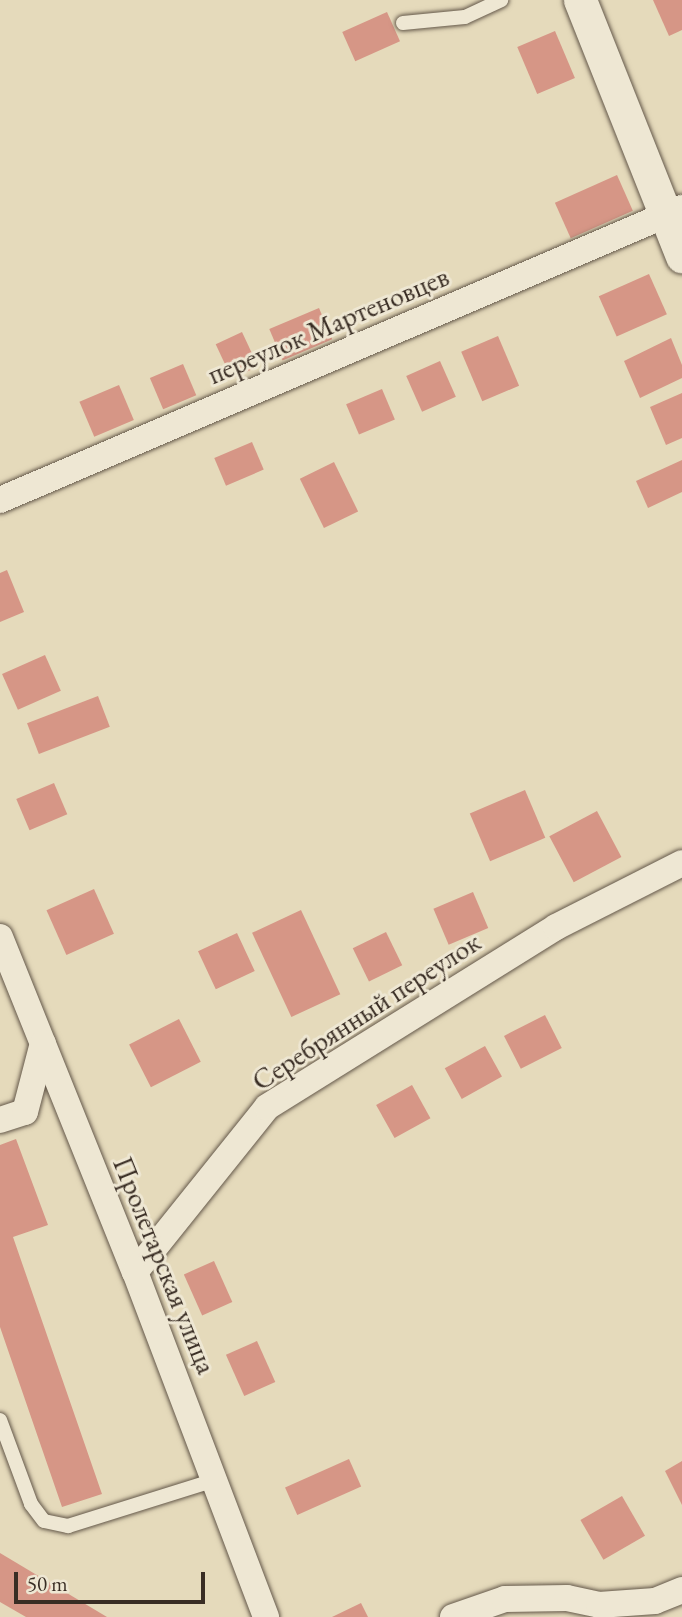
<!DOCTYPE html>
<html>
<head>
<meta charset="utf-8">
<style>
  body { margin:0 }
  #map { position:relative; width:682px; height:1617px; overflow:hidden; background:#e5dabb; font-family:"EB Garamond",serif }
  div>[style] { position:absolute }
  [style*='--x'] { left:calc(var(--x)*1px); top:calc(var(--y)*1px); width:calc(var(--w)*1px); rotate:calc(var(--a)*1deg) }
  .building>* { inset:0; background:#d69686; transform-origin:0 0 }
  .roads { filter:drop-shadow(0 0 2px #64584a) drop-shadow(0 0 2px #64584a) }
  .service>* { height:14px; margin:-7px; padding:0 7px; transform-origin:7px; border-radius:7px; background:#eee7d3 }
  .minor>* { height:26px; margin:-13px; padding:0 13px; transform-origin:13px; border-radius:13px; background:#eee7d3 }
  .tertiary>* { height:33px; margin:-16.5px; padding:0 16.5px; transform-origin:16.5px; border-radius:16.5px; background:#eee7d3 }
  span { translate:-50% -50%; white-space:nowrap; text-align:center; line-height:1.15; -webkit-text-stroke:6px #eee7d3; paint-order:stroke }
  .street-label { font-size:28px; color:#392d24 }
  .scale { position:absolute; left:14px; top:1572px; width:191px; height:32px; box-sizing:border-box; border:4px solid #392d24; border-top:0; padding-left:9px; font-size:21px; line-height:24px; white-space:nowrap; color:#392d24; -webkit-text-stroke:5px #eee7d3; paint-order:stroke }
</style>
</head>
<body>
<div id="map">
  <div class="building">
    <i style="clip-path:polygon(653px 0,682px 0,682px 30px,669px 36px)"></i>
    <i style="left:387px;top:12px;width:32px;height:49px;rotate:66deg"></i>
    <i style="left:555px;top:31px;width:51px;height:41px;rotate:67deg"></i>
    <i style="left:617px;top:175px;width:39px;height:68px;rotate:66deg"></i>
    <i style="left:649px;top:274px;width:44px;height:55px;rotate:66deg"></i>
    <i style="left:319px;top:308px;width:34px;height:54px;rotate:67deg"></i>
    <i style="left:242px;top:332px;width:38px;height:29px;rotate:65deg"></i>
    <i style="left:498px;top:336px;width:54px;height:40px;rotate:67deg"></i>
    <i style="clip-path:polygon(671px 338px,682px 365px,682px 378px,640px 398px,624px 361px)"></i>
    <i style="left:440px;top:361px;width:39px;height:37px;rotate:66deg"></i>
    <i style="left:183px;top:364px;width:34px;height:36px;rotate:67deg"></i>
    <i style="left:119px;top:385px;width:38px;height:43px;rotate:67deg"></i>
    <i style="left:382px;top:389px;width:33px;height:39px;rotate:67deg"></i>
    <i style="clip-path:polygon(682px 393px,682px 438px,666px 445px,650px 407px)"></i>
    <i style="left:252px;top:442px;width:30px;height:41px;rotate:67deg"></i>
    <i style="clip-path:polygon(682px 460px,682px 492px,648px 508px,636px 481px)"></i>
    <i style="left:334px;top:462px;width:55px;height:38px;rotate:64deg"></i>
    <i style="clip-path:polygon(7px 570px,24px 612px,0 622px,0 573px)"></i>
    <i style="left:45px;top:655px;width:39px;height:47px;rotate:66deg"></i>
    <i style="left:98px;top:696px;width:33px;height:76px;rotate:69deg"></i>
    <i style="left:54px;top:783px;width:34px;height:41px;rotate:67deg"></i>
    <i style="left:525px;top:790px;width:52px;height:60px;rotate:67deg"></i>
    <i style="left:597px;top:811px;width:52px;height:54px;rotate:62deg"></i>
    <i style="left:94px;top:889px;width:49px;height:52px;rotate:66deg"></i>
    <i style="left:473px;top:892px;width:39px;height:43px;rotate:67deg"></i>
    <i style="left:301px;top:910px;width:93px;height:54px;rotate:65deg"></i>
    <i style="left:386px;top:932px;width:37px;height:37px;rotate:64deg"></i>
    <i style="left:237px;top:933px;width:42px;height:43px;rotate:65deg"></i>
    <i style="left:545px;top:1015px;width:37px;height:46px;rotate:63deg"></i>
    <i style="left:179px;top:1019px;width:48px;height:56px;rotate:63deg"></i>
    <i style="left:485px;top:1046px;width:35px;height:46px;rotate:61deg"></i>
    <i style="left:412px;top:1085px;width:38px;height:41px;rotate:61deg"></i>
    <i style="clip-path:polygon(16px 1139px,48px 1225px,13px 1237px,102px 1494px,62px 1507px,0 1327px,0 1145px)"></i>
    <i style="left:214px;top:1261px;width:45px;height:33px;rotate:66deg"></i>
    <i style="left:257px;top:1341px;width:45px;height:34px;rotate:66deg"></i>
    <i style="left:349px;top:1459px;width:30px;height:70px;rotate:66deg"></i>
    <i style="clip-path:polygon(682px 1461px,682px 1505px,665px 1471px)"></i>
    <i style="left:622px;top:1496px;width:46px;height:48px;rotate:60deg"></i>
    <i style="clip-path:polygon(0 1553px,107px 1617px,26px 1617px,0 1602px)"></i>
    <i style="clip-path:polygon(361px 1603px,368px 1617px,332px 1617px)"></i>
  </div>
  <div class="roads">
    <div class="service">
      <i style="--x:403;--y:23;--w:62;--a:-5.5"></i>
      <i style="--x:465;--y:17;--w:40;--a:-25"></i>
      <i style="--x:0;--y:1420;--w:90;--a:69.7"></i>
      <i style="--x:31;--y:1504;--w:21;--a:53"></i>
      <i style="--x:44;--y:1521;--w:25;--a:12"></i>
      <i style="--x:68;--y:1526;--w:154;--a:-17.4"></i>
    </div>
    <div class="minor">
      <i style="--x:0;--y:500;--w:742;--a:-23.18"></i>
      <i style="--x:0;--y:937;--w:361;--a:68.1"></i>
      <i style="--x:135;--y:1272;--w:369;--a:69.2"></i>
      <i style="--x:0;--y:1120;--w:26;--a:-18"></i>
      <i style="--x:25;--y:1112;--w:71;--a:-75.4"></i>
      <i style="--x:135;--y:1272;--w:211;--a:-51.3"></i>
      <i style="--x:267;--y:1107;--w:340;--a:-31.9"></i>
      <i style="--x:556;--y:927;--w:141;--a:-26.9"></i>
      <i style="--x:453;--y:1617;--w:55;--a:-19.1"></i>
      <i style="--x:505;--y:1599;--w:62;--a:-0.9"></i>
      <i style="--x:567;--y:1598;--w:33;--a:12"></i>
      <i style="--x:599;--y:1605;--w:56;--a:-4.1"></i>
      <i style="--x:655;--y:1601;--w:29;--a:-22"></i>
    </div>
    <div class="tertiary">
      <i style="--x:580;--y:0;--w:276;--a:68.3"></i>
    </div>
  </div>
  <div class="street-label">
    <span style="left:328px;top:325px;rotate:-23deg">переулок Мартеновцев</span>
    <span style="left:366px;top:1011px;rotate:-33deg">Серебрянный переулок</span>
    <span style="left:165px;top:1265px;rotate:68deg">Пролетарская улица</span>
  </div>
  <div class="scale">50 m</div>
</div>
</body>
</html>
